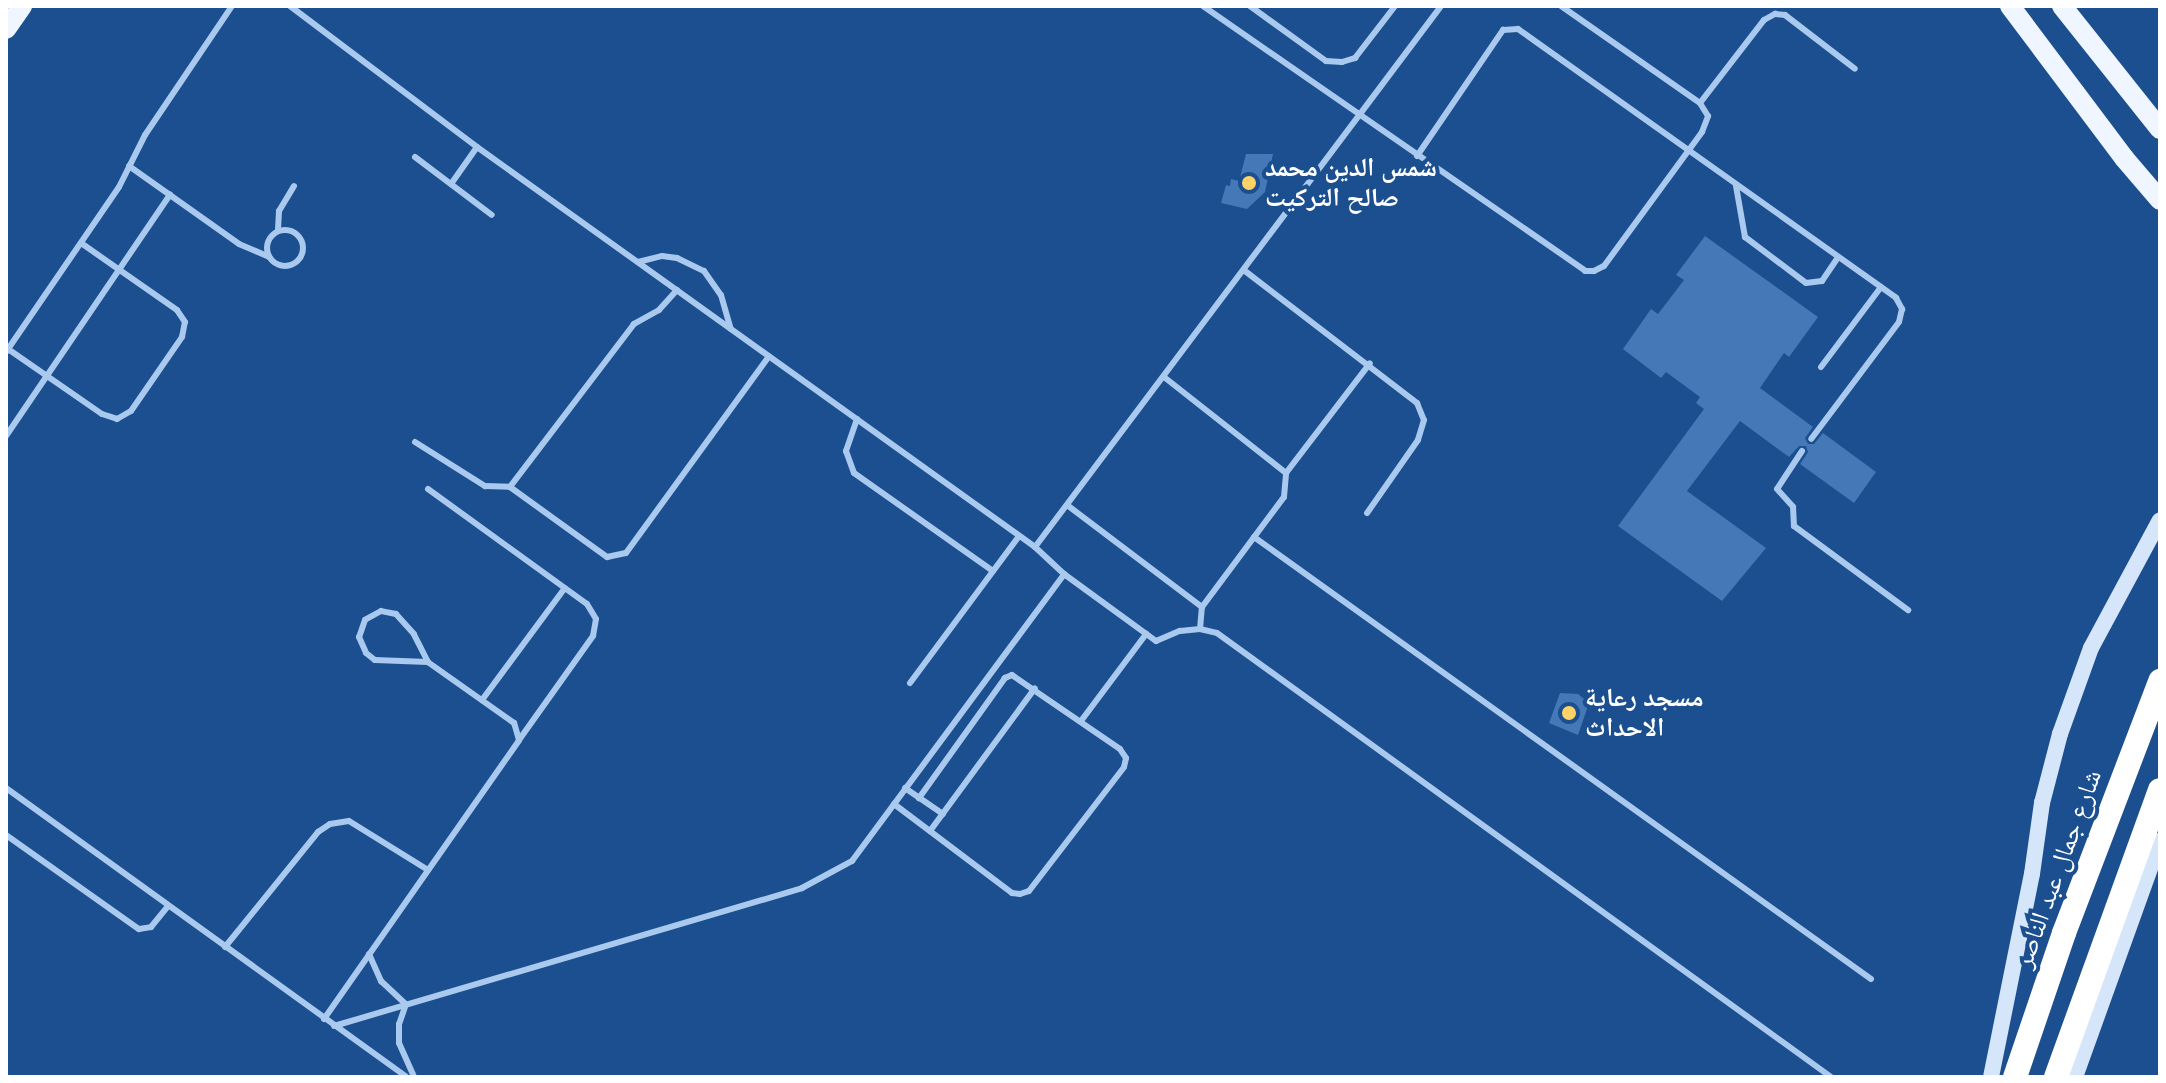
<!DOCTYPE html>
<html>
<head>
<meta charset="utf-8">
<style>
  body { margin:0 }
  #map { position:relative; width:2166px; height:1083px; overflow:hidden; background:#1b4f8f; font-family:"Space Grotesk","Noto Naskh Arabic",sans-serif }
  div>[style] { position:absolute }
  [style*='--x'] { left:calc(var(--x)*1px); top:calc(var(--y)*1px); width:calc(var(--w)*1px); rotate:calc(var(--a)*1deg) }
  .building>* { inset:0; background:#4478b7 }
  .lane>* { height:6px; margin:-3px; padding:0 3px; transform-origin:3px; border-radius:3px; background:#a9c9ee }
  .lane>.ring { margin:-3px; padding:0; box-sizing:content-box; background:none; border:6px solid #a9c9ee; border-radius:50% }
  .secondary>* { height:16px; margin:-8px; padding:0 8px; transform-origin:8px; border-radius:8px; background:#d6e6fa }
  .primary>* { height:20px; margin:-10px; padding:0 10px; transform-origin:10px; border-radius:10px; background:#f0f6ff }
  .highway>* { height:24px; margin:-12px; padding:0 12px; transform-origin:12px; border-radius:12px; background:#fff }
  .dots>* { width:22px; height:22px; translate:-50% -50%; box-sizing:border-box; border:4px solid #1b4f8f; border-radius:50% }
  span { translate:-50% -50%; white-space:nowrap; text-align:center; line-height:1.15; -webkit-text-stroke:8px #1b4f8f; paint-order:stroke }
  .poi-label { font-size:26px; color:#fff; font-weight:700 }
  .left { translate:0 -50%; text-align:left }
  .street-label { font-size:26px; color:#fff }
  .frame { position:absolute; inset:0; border:8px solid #fff; pointer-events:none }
</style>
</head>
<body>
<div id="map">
  <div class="building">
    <i style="clip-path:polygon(1246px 154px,1273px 154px,1265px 192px,1247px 209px,1221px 203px,1226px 185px,1230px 186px,1231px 179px,1239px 181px)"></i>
    <i style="clip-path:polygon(1705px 236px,1818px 317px,1789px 357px,1784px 353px,1760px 388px,1813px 427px,1805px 438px,1808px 444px,1814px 444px,1823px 433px,1876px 472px,1854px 503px,1800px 464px,1808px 452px,1806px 446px,1799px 446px,1789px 457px,1740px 421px,1687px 491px,1766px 548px,1722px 601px,1618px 526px,1704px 409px,1696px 403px,1700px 397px,1666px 372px,1661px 378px,1623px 349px,1651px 309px,1658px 314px,1684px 280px,1676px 275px)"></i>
    <i style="clip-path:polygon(1560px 693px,1578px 694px,1589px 703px,1578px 735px,1549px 723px)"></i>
  </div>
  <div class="lane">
    <i style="--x:290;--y:6;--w:234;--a:37"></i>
    <i style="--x:477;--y:147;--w:687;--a:35.63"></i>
    <i style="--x:1035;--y:547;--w:40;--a:43"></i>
    <i style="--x:1064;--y:574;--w:114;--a:36.1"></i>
    <i style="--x:1156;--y:641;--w:26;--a:-23"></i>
    <i style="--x:1180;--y:631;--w:20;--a:-6"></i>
    <i style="--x:1200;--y:629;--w:17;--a:13"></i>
    <i style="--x:1217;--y:633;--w:758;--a:35.87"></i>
    <i style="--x:1203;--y:6;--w:465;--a:34.7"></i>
    <i style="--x:1585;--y:271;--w:9;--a:0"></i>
    <i style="--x:1594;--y:271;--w:11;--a:-27"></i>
    <i style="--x:1604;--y:266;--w:166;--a:-53.8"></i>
    <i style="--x:1702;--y:132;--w:17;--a:-69"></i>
    <i style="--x:1708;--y:116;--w:15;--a:-122"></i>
    <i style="--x:1700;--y:103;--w:169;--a:-145.1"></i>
    <i style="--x:1250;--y:6;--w:94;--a:35.9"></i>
    <i style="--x:1326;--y:61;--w:16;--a:4"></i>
    <i style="--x:1342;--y:62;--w:14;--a:-17"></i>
    <i style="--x:1355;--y:58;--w:66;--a:-52.4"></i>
    <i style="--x:1700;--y:103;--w:105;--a:-52.4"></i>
    <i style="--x:1764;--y:20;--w:13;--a:-29"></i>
    <i style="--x:1775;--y:14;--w:10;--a:6"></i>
    <i style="--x:1785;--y:15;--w:88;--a:37.6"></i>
    <i style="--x:1417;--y:156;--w:153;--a:-55.7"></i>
    <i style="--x:1503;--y:30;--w:15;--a:-4"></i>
    <i style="--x:1518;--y:29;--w:464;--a:35.4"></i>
    <i style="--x:1896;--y:298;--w:13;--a:61"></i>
    <i style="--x:1902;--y:309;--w:13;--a:103"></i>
    <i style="--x:1899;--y:322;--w:146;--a:126.9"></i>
    <i style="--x:415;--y:157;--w:96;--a:37"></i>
    <i style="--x:129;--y:166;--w:135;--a:35.3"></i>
    <i style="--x:239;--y:244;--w:33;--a:23"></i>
    <i style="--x:451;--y:184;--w:45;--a:-54.9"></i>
    <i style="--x:1736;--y:186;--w:52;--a:80"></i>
    <i style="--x:1745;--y:237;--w:76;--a:37"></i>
    <i style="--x:1806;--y:283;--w:16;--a:-7"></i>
    <i style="--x:1822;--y:281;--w:29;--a:-56"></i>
    <i class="ring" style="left:267px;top:230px;width:30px;height:30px"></i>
    <i style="--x:278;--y:230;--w:19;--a:-87"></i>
    <i style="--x:279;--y:211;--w:29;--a:-59"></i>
    <i style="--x:638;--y:262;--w:25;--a:-14"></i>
    <i style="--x:662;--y:256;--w:15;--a:8"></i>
    <i style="--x:677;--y:258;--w:30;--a:26"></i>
    <i style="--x:704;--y:271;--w:29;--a:55"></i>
    <i style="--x:721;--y:295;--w:35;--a:74"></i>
    <i style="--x:1245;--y:271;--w:217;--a:37.5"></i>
    <i style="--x:1417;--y:403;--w:18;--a:68"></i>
    <i style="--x:1424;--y:420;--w:21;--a:107"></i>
    <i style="--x:1418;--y:440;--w:89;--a:124.9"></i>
    <i style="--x:677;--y:290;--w:27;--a:132"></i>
    <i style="--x:659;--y:310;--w:29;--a:151"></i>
    <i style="--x:634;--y:324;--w:205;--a:127.3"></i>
    <i style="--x:510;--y:487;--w:120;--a:35.8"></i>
    <i style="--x:607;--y:557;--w:19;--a:-12"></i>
    <i style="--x:626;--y:553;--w:243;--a:-54"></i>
    <i style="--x:8;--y:349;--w:114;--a:34.7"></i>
    <i style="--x:102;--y:414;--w:16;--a:18"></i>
    <i style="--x:117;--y:419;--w:16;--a:-30"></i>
    <i style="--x:131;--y:411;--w:90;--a:-55.4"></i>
    <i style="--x:182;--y:337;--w:15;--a:-79"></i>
    <i style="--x:185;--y:322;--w:14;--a:-124"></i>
    <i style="--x:177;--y:310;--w:117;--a:-145.1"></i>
    <i style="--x:6;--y:352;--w:200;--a:-55.6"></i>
    <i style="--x:119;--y:187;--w:58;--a:-63.4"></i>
    <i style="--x:145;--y:135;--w:156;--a:-56"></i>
    <i style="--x:1821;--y:367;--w:100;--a:-53.1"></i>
    <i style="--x:1164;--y:377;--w:155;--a:38.2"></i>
    <i style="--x:857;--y:419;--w:34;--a:109"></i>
    <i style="--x:846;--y:451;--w:23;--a:70"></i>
    <i style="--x:854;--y:473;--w:170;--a:35.2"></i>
    <i style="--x:6;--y:436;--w:292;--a:-55.8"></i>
    <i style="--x:415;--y:442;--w:83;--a:32.2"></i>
    <i style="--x:485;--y:486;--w:25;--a:2"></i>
    <i style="--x:1802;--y:451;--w:45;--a:123.3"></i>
    <i style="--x:1777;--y:489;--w:24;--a:48"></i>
    <i style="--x:1793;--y:507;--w:19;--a:87"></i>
    <i style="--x:1794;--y:526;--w:142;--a:36.4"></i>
    <i style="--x:428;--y:489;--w:196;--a:35.9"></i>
    <i style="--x:587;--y:604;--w:17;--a:59"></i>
    <i style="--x:596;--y:619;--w:17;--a:100"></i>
    <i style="--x:593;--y:636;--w:128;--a:125.4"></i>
    <i style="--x:1067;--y:505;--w:169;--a:37.1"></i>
    <i style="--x:1254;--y:537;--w:759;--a:35.62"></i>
    <i style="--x:1035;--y:547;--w:676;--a:-53.11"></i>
    <i style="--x:1200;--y:629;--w:22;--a:-85"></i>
    <i style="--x:1202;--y:607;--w:137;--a:-53.3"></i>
    <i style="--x:1284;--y:497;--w:24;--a:-85"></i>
    <i style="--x:1286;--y:473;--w:138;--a:-52.6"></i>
    <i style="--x:910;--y:683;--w:183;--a:-53.4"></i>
    <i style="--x:482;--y:700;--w:139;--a:-53.5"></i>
    <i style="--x:1081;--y:721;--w:109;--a:-53.2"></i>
    <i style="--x:6;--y:788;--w:493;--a:35.8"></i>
    <i style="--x:905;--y:788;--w:46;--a:34.4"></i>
    <i style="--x:894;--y:804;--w:148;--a:37"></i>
    <i style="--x:1012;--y:893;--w:8;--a:7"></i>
    <i style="--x:1020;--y:894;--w:9;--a:-18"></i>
    <i style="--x:1029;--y:891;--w:156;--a:-52.5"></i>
    <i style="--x:1124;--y:767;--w:9;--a:-77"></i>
    <i style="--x:1126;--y:758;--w:11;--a:-124"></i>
    <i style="--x:1120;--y:749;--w:131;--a:-145.6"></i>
    <i style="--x:1012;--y:675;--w:8;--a:157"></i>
    <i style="--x:1005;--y:678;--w:148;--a:125.6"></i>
    <i style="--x:930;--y:831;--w:177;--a:-53.7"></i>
    <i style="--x:6;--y:835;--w:163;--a:35.3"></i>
    <i style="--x:139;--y:929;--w:12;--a:-9"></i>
    <i style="--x:151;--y:927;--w:27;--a:-51"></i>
    <i style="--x:225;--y:947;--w:148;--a:-51"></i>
    <i style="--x:318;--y:832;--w:14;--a:-34"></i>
    <i style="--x:330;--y:824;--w:19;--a:-9"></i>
    <i style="--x:349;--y:821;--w:93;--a:31.8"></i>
    <i style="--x:369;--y:954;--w:30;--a:66"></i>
    <i style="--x:381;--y:981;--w:34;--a:43"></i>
    <i style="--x:406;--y:1004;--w:21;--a:109"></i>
    <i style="--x:399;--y:1024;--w:19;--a:90"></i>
    <i style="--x:399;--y:1043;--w:37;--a:66"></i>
    <i style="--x:324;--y:1019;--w:340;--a:-55"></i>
    <i style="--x:519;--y:740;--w:18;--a:-106"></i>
    <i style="--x:514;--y:723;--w:105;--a:-144.7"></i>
    <i style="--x:428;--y:662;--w:31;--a:-117"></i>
    <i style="--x:414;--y:634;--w:27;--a:-132"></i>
    <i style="--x:396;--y:614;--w:15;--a:-169"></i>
    <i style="--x:381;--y:611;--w:18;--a:151"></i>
    <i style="--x:365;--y:620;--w:18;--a:109"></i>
    <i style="--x:359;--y:637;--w:17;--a:66"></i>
    <i style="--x:366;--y:653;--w:11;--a:38"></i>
    <i style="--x:375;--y:660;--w:53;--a:2.2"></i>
    <i style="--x:334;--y:1026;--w:488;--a:-16.4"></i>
    <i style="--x:802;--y:888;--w:57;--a:-28.4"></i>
    <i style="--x:852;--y:861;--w:357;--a:-53.5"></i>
  </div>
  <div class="secondary">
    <i style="--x:1991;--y:1077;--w:207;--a:-78.6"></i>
    <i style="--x:2032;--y:874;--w:72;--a:-82"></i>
    <i style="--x:2042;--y:803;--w:71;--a:-75.4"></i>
    <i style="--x:2060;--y:734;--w:91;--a:-70.2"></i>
    <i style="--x:2091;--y:648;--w:145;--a:-61.7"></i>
    <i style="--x:2075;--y:1077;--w:251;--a:-70.2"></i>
  </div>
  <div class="primary">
    <i style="--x:2010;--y:6;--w:190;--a:53.1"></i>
    <i style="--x:2124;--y:158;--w:55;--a:49.4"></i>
    <i style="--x:2062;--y:6;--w:157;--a:51.5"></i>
    <i style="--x:6;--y:29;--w:28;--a:-55"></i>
  </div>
  <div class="highway">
    <i style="--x:2015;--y:1077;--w:152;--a:-71.2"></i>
    <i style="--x:2064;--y:933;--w:270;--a:-69.1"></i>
    <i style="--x:2056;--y:1077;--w:305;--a:-70.1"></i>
  </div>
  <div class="dots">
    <i style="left:1249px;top:183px;background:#ffd166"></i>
    <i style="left:1569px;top:713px;background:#ffd166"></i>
  </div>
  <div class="poi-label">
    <span class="left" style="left:1265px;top:183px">شمس الدين محمد<br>صالح التركيت</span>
    <span class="left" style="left:1585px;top:713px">مسجد رعاية<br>الاحداث</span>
  </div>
  <div class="street-label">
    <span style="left:2058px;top:869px;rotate:-70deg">شارع جمال عبد الناصر</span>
  </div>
  <div class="frame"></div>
</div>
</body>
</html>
